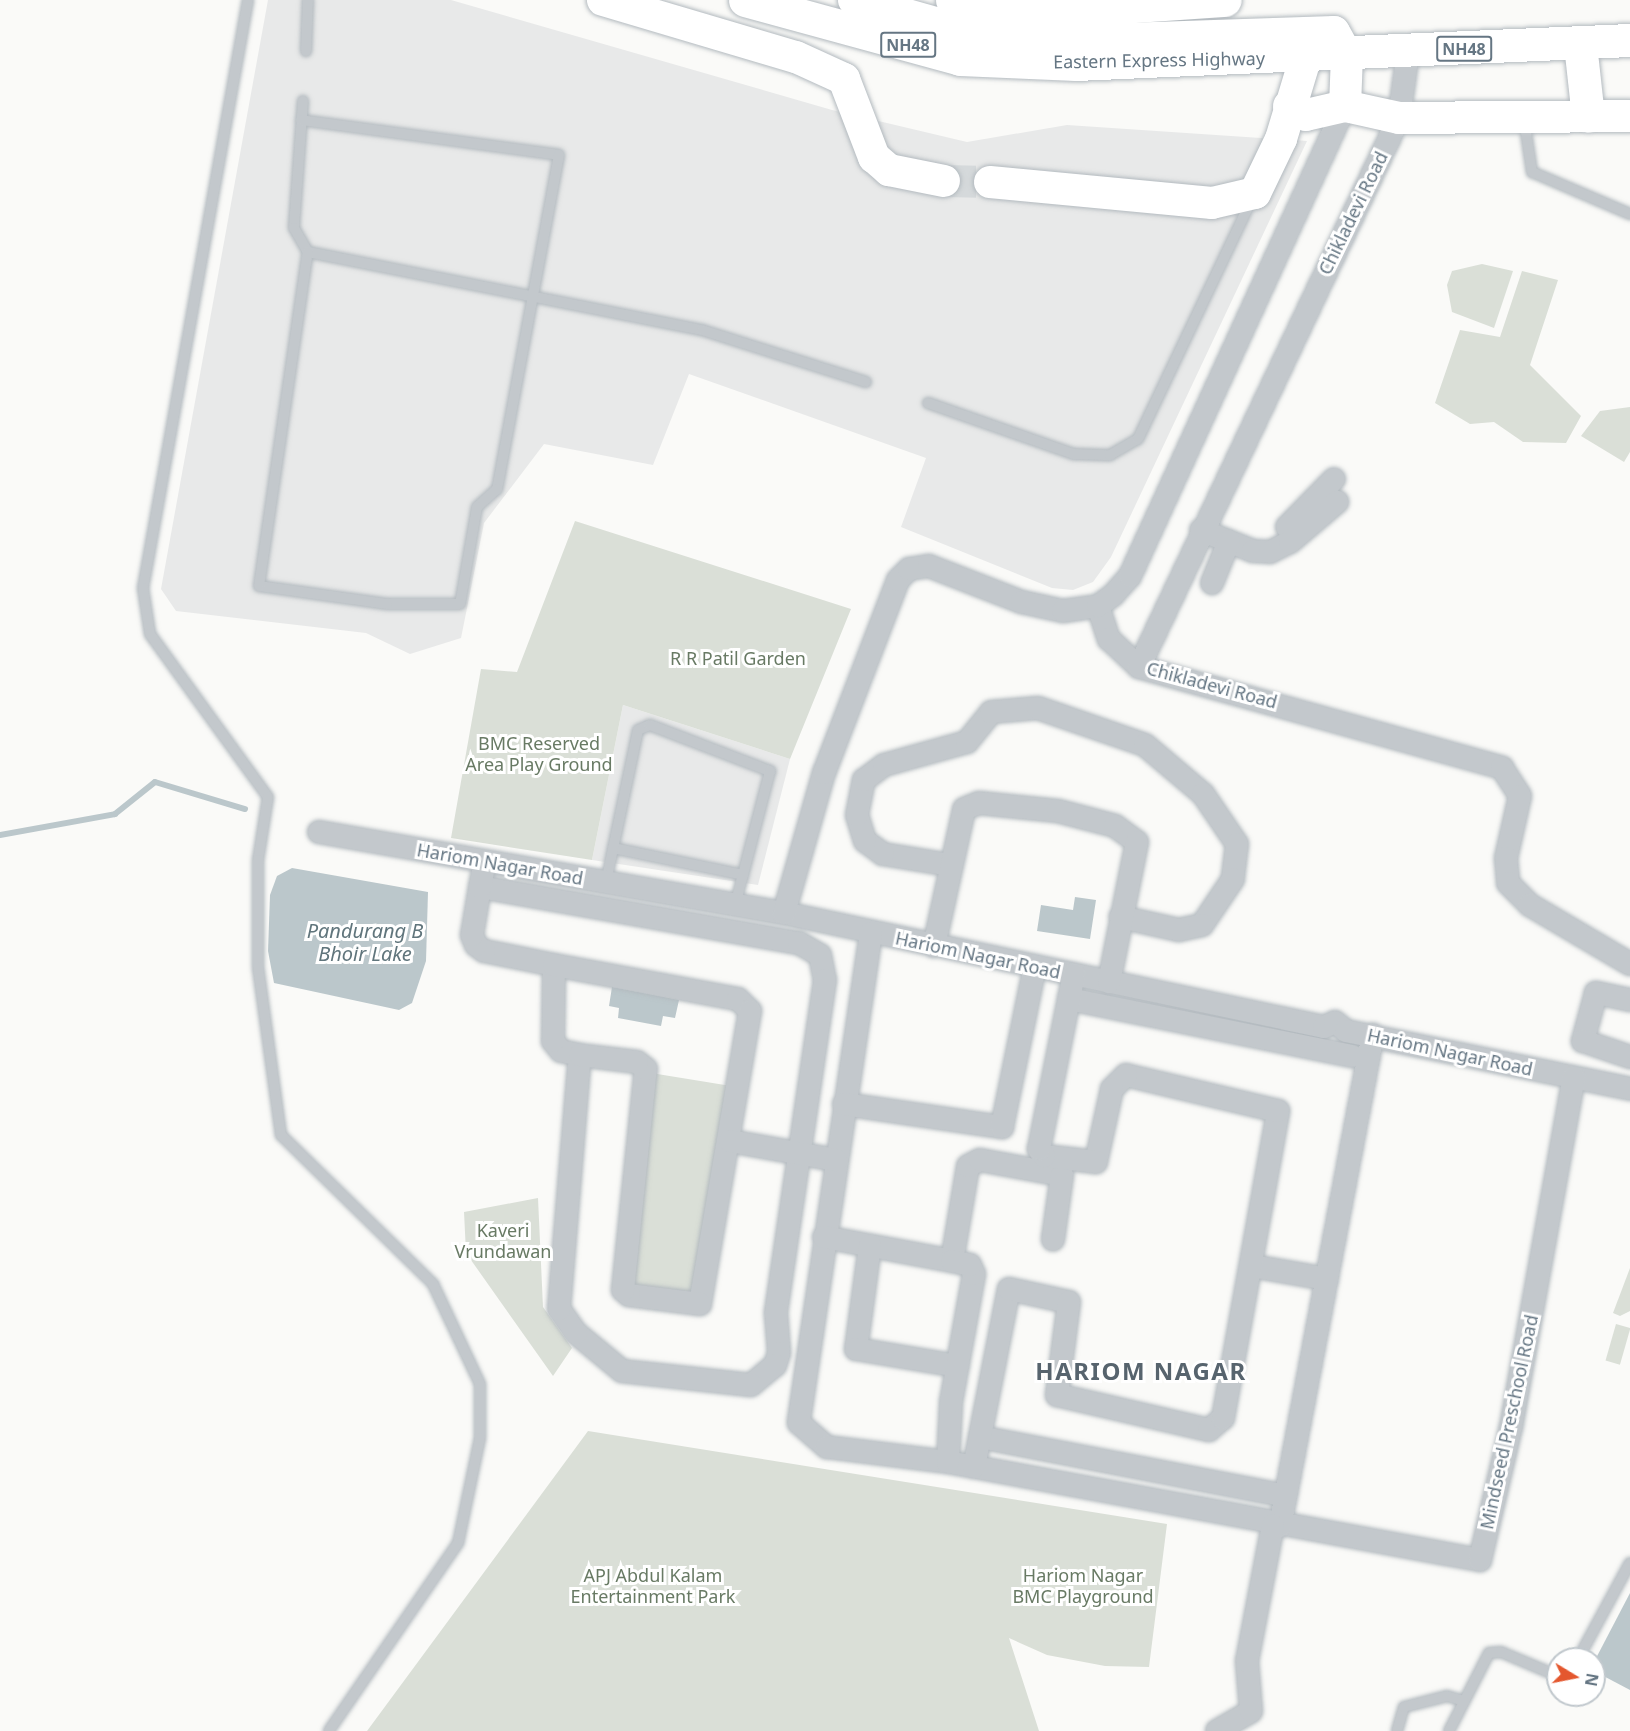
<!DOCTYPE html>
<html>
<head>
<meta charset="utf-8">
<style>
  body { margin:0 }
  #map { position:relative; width:1630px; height:1731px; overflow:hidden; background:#fafaf8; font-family:"Noto Sans",sans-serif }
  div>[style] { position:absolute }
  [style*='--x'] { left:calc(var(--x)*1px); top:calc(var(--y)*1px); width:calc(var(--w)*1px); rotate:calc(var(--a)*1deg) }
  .built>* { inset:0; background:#e8e9e9 }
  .green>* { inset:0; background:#dadfd7; transform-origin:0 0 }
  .water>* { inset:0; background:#bbc7cb }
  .stream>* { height:6px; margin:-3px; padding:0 3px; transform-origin:3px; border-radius:3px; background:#bbc7cb }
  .secondary-tunnel>* { height:32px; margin-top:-16px; transform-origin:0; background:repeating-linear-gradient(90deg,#d5d9db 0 32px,transparent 0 48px) }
  .roads { filter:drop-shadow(0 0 2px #b3babf) drop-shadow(0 0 2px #b3babf) }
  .lane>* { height:10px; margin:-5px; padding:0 5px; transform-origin:5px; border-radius:5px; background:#c3c8cc }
  .street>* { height:22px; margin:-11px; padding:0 11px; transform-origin:11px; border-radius:11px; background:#c3c8cc }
  .secondary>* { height:32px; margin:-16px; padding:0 16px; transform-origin:16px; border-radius:16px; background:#fff }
  .highway>* { height:33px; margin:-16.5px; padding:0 16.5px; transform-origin:16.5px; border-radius:16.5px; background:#fff }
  span { translate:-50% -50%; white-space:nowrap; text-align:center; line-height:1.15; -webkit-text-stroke:6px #fff; paint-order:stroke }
  .shield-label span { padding:2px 4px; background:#fff; border:2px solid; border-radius:4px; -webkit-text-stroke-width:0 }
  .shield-label { font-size:16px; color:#657683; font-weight:700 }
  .street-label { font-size:18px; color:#657683 }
  .park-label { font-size:18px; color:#687a64 }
  .water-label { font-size:20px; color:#60757c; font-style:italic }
  .district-label { font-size:24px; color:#57646e; font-weight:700; letter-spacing:1.5px }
  .north { position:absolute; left:1546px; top:1647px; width:60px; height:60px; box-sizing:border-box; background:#fff; border:2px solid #c1c8cd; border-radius:50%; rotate:100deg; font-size:16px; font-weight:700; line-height:24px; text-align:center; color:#657683 }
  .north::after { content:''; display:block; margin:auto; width:21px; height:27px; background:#e4572e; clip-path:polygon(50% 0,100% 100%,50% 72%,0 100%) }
</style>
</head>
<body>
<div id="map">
  <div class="built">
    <i style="clip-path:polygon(268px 0,451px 0,832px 110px,967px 142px,1067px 125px,1307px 141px,1111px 557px,1093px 582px,1073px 590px,1052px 588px,901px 527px,926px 458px,689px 374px,653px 465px,544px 444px,484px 523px,461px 638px,410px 654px,366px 633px,176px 611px,161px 589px)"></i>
    <i style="clip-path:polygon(623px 705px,790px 759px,758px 885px,592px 860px)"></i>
  </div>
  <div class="green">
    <i style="clip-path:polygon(1482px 264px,1513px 271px,1494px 328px,1452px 312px,1447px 285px,1452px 271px)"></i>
    <i style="clip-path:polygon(1522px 271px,1558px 280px,1530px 365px,1581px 416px,1566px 443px,1523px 442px,1494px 422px,1470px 424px,1435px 403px,1460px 330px,1500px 337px)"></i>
    <i style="clip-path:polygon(1630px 407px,1630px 452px,1624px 462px,1581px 436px,1600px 411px)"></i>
    <i style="clip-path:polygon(575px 521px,851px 609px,790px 759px,623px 705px,592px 860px,451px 838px,481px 669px,517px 672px)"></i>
    <i style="clip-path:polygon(645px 1072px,731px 1086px,690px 1302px,626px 1290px)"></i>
    <i style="clip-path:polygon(538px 1198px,543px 1307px,572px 1348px,553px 1376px,466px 1253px,464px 1212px)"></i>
    <i style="clip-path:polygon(1630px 1268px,1630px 1311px,1620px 1316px,1613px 1313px)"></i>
    <i style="left:1616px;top:1324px;width:15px;height:38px;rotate:16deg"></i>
    <i style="clip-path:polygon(588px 1431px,1167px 1524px,1149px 1667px,1105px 1666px,1047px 1655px,1009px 1638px,1039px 1731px,367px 1731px)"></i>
  </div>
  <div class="water">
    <i style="clip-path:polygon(292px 868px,428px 892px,426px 961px,412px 1003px,399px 1010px,274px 983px,268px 951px,270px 895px,277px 876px)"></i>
    <i style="clip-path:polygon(1075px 897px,1096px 900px,1090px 939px,1037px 931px,1041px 905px,1073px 910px)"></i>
    <i style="clip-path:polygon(612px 987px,679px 1000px,675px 1018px,663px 1016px,661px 1026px,618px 1018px,619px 1008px,609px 1006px)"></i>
    <i style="clip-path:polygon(1630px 1593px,1630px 1690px,1594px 1671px,1594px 1662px)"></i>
  </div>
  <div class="stream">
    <i style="--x:0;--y:835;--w:117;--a:-10.3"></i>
    <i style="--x:115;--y:814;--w:51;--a:-38.7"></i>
    <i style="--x:155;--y:782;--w:94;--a:16.7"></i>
  </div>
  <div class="secondary-tunnel">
    <i style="--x:944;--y:181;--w:46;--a:1.2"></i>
  </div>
  <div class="roads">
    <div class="lane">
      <i style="--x:248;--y:0;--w:597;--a:100.12"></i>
      <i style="--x:143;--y:588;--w:47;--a:81.3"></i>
      <i style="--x:150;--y:634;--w:201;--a:54.1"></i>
      <i style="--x:268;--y:797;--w:64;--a:99"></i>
      <i style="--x:258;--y:860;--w:107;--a:90"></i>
      <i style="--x:258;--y:967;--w:170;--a:82.2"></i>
      <i style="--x:281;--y:1135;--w:213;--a:44.4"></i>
      <i style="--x:433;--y:1284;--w:110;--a:64.8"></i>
      <i style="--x:480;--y:1384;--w:54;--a:90"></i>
      <i style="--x:480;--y:1438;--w:107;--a:101.8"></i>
      <i style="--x:458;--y:1543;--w:228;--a:124.5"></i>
      <i style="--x:306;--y:51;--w:51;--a:-87.8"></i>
      <i style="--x:303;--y:101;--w:127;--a:94.1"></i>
      <i style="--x:294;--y:228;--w:28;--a:60"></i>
      <i style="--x:308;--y:252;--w:402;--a:11.2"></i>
      <i style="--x:702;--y:330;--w:172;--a:17.6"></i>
      <i style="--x:1524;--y:119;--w:54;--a:81.4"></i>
      <i style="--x:1532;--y:172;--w:107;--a:23.2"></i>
      <i style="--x:301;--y:120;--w:260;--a:7.7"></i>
      <i style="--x:559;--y:155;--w:340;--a:100.5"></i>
      <i style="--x:497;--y:489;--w:27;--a:138"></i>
      <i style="--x:477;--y:507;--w:98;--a:99.9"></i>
      <i style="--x:460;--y:604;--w:73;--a:180"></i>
      <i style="--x:387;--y:604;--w:129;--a:-172"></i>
      <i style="--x:259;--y:586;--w:338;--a:-81.7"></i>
      <i style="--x:928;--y:403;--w:155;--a:19.3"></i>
      <i style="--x:1074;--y:454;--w:36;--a:2"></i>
      <i style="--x:1110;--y:455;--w:32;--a:-30"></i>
      <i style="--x:1138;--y:439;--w:266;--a:-64.6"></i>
      <i style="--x:613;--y:848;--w:133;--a:11.7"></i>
      <i style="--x:606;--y:882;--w:155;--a:-78.1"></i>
      <i style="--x:638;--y:730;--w:13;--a:-23"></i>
      <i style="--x:650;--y:725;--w:129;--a:21"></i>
      <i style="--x:770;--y:771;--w:138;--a:104.6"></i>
      <i style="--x:1578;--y:1659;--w:109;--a:-61.6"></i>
      <i style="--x:1397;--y:1731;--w:25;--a:-74"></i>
      <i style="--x:1404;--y:1707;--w:44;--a:-14.3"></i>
      <i style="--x:1447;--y:1696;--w:18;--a:16"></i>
      <i style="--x:1449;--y:1731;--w:88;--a:-62.9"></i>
      <i style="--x:1489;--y:1653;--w:12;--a:-5"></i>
      <i style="--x:1501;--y:1652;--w:62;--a:22.8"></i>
    </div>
    <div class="street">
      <i style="--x:1287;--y:527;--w:67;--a:-45.6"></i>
      <i style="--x:1201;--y:530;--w:56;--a:22"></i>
      <i style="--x:1253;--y:551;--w:17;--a:3"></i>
      <i style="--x:1270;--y:552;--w:22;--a:-27"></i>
      <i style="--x:1290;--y:542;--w:62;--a:-40.4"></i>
      <i style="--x:1212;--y:583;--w:45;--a:-68"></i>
      <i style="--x:1098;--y:606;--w:35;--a:72"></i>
      <i style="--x:1109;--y:639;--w:41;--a:43"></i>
      <i style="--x:1139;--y:667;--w:377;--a:15.5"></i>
      <i style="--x:1502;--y:768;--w:33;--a:57"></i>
      <i style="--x:1520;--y:796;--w:64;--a:102.7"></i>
      <i style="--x:1506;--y:858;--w:25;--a:85"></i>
      <i style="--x:1508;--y:883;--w:31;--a:45"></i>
      <i style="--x:1530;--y:905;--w:116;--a:30.5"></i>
      <i style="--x:1139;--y:667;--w:607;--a:-64.66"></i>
      <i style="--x:1399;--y:118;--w:67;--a:-82.2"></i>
      <i style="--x:319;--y:832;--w:472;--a:9.9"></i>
      <i style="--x:784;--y:913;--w:552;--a:11.92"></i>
      <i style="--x:1324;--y:1027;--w:12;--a:-24"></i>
      <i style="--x:1335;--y:1022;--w:14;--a:39"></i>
      <i style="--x:1346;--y:1031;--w:290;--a:11.5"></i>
      <i style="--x:950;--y:865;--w:68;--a:-170.7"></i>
      <i style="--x:883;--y:854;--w:22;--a:-144"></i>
      <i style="--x:865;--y:841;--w:27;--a:-107"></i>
      <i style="--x:857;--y:815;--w:36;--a:-79"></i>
      <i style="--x:864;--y:780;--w:25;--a:-37"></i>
      <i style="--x:884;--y:765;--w:86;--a:-15.5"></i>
      <i style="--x:967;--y:742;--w:38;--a:-51"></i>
      <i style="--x:991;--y:712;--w:47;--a:-4.9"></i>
      <i style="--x:1038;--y:708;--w:113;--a:19.1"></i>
      <i style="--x:1145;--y:745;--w:76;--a:40.2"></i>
      <i style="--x:1203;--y:794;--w:60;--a:55.8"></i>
      <i style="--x:1237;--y:844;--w:35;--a:97"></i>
      <i style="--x:1233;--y:879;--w:55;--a:124"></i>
      <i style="--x:1202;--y:925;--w:24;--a:168"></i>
      <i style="--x:1179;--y:930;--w:60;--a:-167.6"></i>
      <i style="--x:480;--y:887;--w:324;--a:10"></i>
      <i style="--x:799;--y:943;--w:24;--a:30"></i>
      <i style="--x:820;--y:955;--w:25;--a:79"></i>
      <i style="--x:825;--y:980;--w:337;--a:98.4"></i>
      <i style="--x:776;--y:1313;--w:40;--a:85.7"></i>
      <i style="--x:779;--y:1353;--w:13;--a:108"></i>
      <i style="--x:775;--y:1365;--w:31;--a:140"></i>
      <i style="--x:751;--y:1385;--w:130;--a:-173.8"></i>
      <i style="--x:622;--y:1371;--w:60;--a:-140.4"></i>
      <i style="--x:576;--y:1333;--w:29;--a:-125"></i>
      <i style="--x:559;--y:1309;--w:255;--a:-85.3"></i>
      <i style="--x:580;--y:1055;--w:19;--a:-168"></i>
      <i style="--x:561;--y:1051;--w:13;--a:-129"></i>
      <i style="--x:553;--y:1041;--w:76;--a:-89.2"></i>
      <i style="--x:554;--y:965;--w:71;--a:-168.7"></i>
      <i style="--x:484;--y:951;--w:10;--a:-143"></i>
      <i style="--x:476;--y:945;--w:11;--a:-112"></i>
      <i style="--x:472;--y:935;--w:49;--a:-80.5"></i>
      <i style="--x:480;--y:887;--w:26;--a:-79"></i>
      <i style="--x:784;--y:913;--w:146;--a:-74.1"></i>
      <i style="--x:824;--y:773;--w:207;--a:-69"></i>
      <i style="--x:898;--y:580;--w:16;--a:-45"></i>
      <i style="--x:909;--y:569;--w:20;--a:-9"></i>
      <i style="--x:929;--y:566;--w:100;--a:21.2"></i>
      <i style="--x:1022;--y:602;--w:42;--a:12.4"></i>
      <i style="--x:1063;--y:611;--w:35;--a:-8"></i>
      <i style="--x:1098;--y:606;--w:19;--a:-36"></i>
      <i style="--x:1113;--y:595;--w:25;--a:-48"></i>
      <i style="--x:1130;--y:576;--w:517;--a:-65.42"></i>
      <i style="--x:871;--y:933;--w:495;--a:98.4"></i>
      <i style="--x:799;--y:1423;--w:37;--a:41"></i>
      <i style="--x:827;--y:1447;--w:122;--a:7.1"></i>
      <i style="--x:948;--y:1462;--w:541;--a:10.44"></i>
      <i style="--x:1480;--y:1560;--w:137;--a:-76.9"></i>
      <i style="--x:1511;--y:1427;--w:355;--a:-79.8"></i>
      <i style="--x:934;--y:946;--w:140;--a:-77.6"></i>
      <i style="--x:964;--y:809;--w:16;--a:-22"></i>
      <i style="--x:979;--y:803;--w:79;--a:5.8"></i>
      <i style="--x:1058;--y:811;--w:59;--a:14.7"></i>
      <i style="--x:1115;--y:826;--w:27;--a:36"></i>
      <i style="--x:1137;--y:842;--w:143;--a:101.3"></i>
      <i style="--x:554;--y:965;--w:187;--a:10.5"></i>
      <i style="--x:738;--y:999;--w:17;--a:45"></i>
      <i style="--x:750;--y:1011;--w:297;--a:99.7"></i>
      <i style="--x:700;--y:1304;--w:72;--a:-172.8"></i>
      <i style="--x:629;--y:1295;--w:8;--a:-140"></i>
      <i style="--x:623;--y:1290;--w:222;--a:-84.1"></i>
      <i style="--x:646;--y:1069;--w:11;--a:-142"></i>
      <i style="--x:637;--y:1062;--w:57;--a:-173"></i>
      <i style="--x:1069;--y:999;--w:289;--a:11.4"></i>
      <i style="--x:1630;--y:1000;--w:35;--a:-168"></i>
      <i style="--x:1596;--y:993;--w:50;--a:105.2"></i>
      <i style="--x:1583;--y:1041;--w:50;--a:18.8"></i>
      <i style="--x:844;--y:1104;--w:160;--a:8.3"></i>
      <i style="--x:1002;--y:1127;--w:164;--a:-78.4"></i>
      <i style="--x:730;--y:1141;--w:108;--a:10.2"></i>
      <i style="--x:824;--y:1237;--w:130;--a:10.6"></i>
      <i style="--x:952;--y:1261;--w:96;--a:-80.4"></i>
      <i style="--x:968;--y:1166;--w:13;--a:-27"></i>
      <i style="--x:980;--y:1160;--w:83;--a:10.4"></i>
      <i style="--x:1062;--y:1175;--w:65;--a:98"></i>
      <i style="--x:870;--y:1246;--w:104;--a:97.7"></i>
      <i style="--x:856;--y:1349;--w:103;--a:9.5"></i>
      <i style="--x:1252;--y:1266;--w:76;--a:9.8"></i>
      <i style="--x:980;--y:1437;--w:311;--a:10.9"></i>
      <i style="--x:948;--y:1462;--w:60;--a:-87.1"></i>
      <i style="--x:951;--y:1402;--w:130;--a:-79.8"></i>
      <i style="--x:974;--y:1274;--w:10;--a:-114"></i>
      <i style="--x:970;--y:1265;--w:18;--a:-167"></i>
      <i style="--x:974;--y:1467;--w:181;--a:-78.9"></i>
      <i style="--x:1009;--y:1289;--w:61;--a:12.2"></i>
      <i style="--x:1069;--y:1302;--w:94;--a:97.4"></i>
      <i style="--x:1057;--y:1395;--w:156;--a:13"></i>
      <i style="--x:1209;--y:1430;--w:18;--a:-41"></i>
      <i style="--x:1223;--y:1418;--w:312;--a:-79.8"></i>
      <i style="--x:1278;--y:1111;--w:156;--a:-166.7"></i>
      <i style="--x:1126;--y:1075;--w:20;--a:135"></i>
      <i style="--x:1112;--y:1089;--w:75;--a:102.4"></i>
      <i style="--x:1096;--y:1162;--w:52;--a:-173.4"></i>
      <i style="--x:1044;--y:1156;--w:9;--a:-126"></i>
      <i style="--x:1039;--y:1149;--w:178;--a:-78.7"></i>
      <i style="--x:1280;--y:1526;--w:500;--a:-79.3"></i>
      <i style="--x:1217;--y:1731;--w:39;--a:-30"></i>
      <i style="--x:1251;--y:1711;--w:50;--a:-94.6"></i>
      <i style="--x:1247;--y:1661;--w:138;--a:-79.2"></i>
    </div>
    <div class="secondary">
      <i style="--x:603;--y:0;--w:201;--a:16.5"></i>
      <i style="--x:796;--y:57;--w:53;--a:24.6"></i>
      <i style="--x:844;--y:79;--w:84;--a:69"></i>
      <i style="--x:874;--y:157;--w:20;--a:41"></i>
      <i style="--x:889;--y:170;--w:56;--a:11.3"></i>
      <i style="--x:854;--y:0;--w:110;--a:15.8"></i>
      <i style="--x:960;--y:30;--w:76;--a:9.1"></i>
      <i style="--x:1035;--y:42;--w:299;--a:-1.9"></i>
      <i style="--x:1334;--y:32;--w:26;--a:61"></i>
      <i style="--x:1347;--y:55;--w:51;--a:92.2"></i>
      <i style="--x:1289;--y:106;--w:19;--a:28"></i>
      <i style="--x:1306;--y:115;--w:40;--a:-13"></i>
      <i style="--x:1345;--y:106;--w:55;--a:12.5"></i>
      <i style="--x:1399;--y:118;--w:231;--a:-0.5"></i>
      <i style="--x:990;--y:182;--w:223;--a:5.4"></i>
      <i style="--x:1212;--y:203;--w:44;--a:-13.1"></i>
      <i style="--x:1255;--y:193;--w:60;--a:-64.3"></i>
      <i style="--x:1281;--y:139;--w:87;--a:-73.2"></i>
    </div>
    <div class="highway">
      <i style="--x:745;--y:0;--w:223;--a:15.3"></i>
      <i style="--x:960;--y:59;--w:116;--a:2.5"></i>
      <i style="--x:1076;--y:64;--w:555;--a:-2.48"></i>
      <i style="--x:952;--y:0;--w:82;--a:9.1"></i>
      <i style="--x:1033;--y:13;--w:192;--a:-3.9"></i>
      <i style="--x:1580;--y:44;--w:72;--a:83.7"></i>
    </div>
  </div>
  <div class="shield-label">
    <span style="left:908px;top:45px">NH48</span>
    <span style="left:1464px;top:49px">NH48</span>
  </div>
  <div class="street-label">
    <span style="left:1159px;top:60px;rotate:-1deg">Eastern Express Highway</span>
    <span style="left:1353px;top:213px;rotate:-64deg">Chikladevi Road</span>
    <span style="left:1212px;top:685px;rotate:15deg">Chikladevi Road</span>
    <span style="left:500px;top:864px;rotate:10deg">Hariom Nagar Road</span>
    <span style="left:978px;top:955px;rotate:12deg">Hariom Nagar Road</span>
    <span style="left:1450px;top:1052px;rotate:12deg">Hariom Nagar Road</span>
    <span style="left:1509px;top:1422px;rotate:-78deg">Mindseed Preschool Road</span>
  </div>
  <div class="park-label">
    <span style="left:738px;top:658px">R R Patil Garden</span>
    <span style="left:539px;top:754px">BMC Reserved<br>Area Play Ground</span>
    <span style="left:503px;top:1241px">Kaveri<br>Vrundawan</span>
    <span style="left:653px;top:1586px">APJ Abdul Kalam<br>Entertainment Park</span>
    <span style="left:1083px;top:1586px">Hariom Nagar<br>BMC Playground</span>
  </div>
  <div class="water-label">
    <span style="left:365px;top:942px">Pandurang B<br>Bhoir Lake</span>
  </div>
  <div class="district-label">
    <span style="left:1141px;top:1371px">HARIOM NAGAR</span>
  </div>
  <div class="north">N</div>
</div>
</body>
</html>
